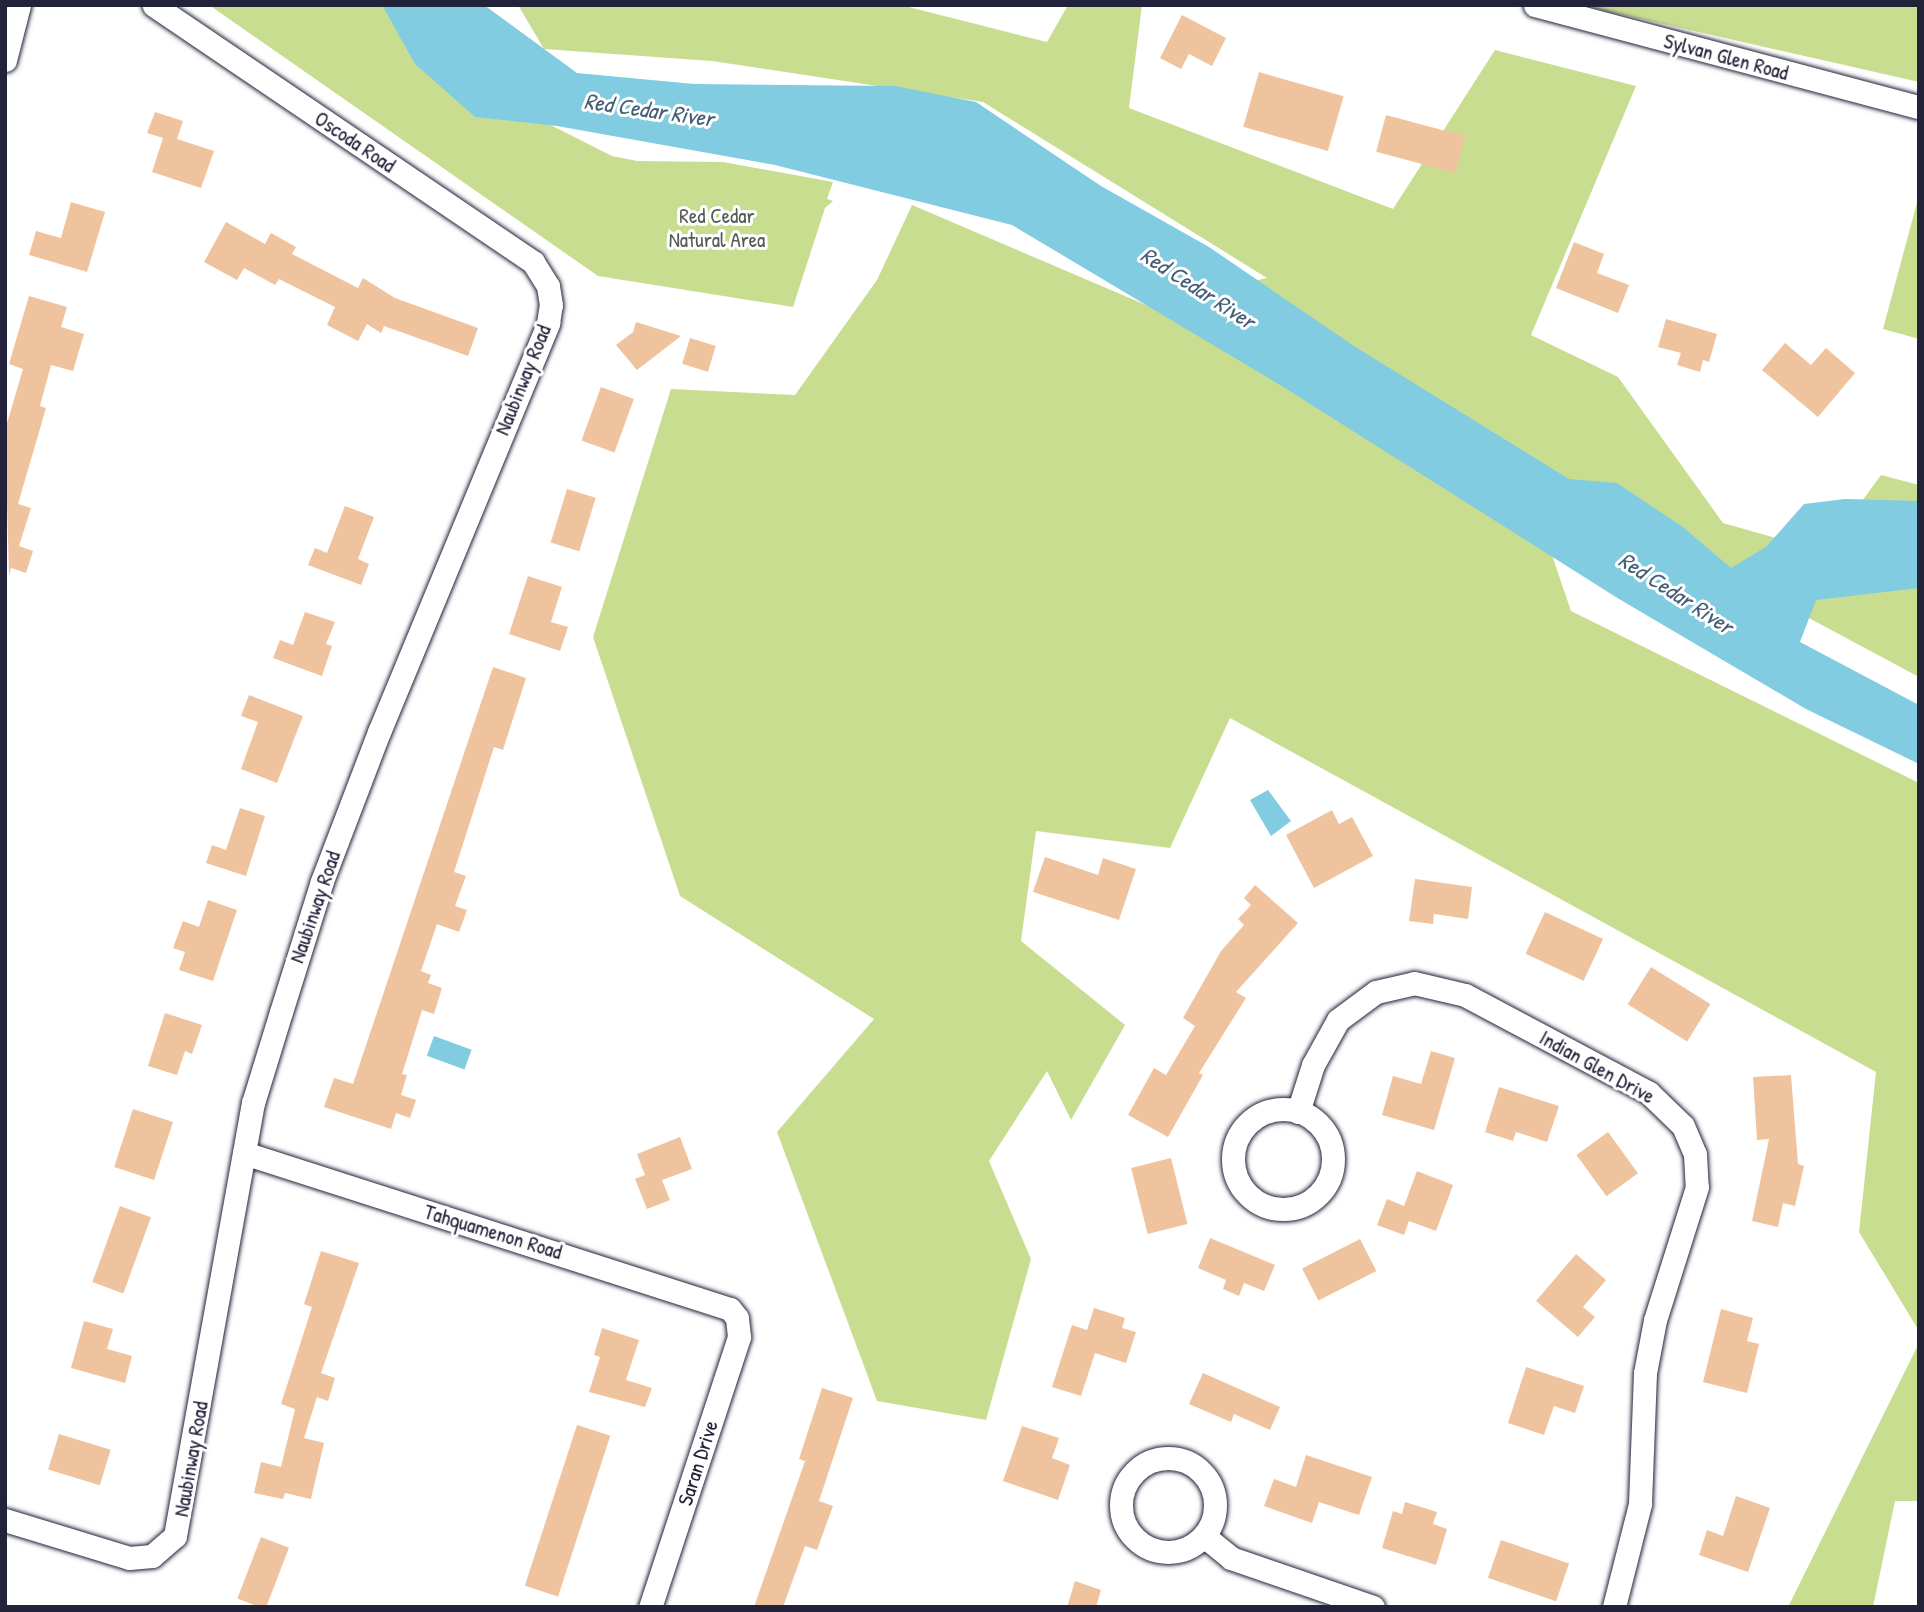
<!DOCTYPE html>
<html>
<head>
<meta charset="utf-8">
<style>
  body { margin:0 }
  #map { position:relative; width:1924px; height:1612px; overflow:hidden; background:#fff; font-family:"Patrick Hand",sans-serif }
  div>[style] { position:absolute }
  [style*='--x'] { left:calc(var(--x)*1px); top:calc(var(--y)*1px); width:calc(var(--w)*1px); rotate:calc(var(--a)*1deg) }
  .green>* { inset:0; background:#c9dd91 }
  .water>* { inset:0; background:#81cce1; transform-origin:0 0 }
  .building>* { inset:0; background:#efc39e; transform-origin:0 0 }
  .roads { filter:drop-shadow(0 0 2px #22223b) drop-shadow(0 0 2px #22223b) }
  .minor>* { height:23px; margin:-11.5px; padding:0 11.5px; transform-origin:11.5px; border-radius:11.5px; background:#fff }
  .minor>.ring { margin:-11.5px; padding:0; box-sizing:content-box; background:none; border:23px solid #fff; border-radius:50% }
  span { translate:-50% -50%; white-space:nowrap; text-align:center; line-height:1.15; -webkit-text-stroke:6px #fff; paint-order:stroke }
  .street-label { font-size:21px; color:#22223b }
  .park-label { font-size:21px; color:#545a55 }
  .water-label { font-size:23px; color:#435e75; font-style:italic }
  .frame { position:absolute; inset:0; border:7px solid #22223b; pointer-events:none }
</style>
</head>
<body>
<div id="map">
  <div class="green">
    <i style="clip-path:polygon(209px 5px,402px 5px,412px 55px,612px 156px,637px 161px,723px 162px,833px 182px,827px 199px,833px 201px,825px 208px,793px 307px,598px 276px)"></i>
    <i style="clip-path:polygon(518px 5px,901px 5px,1047px 42px,1068px 5px,1142px 5px,1129px 108px,1393px 209px,1495px 50px,1636px 86px,1531px 335px,1618px 377px,1723px 523px,1911px 577px,1919px 585px,1919px 677px,1521px 464px,1571px 611px,1919px 783px,1919px 1331px,1859px 1232px,1876px 1072px,1230px 718px,1170px 848px,1036px 831px,1021px 941px,1125px 1025px,1071px 1120px,1047px 1071px,989px 1161px,1031px 1259px,986px 1420px,877px 1401px,777px 1132px,874px 1019px,680px 896px,593px 637px,671px 389px,795px 395px,877px 280px,912px 205px,1146px 305px,1267px 278px,983px 102px,712px 61px,544px 49px)"></i>
    <i style="clip-path:polygon(1580px 5px,1919px 5px,1919px 82px)"></i>
    <i style="clip-path:polygon(1919px 195px,1919px 339px,1883px 329px)"></i>
    <i style="clip-path:polygon(1881px 475px,1919px 485px,1919px 522px,1862px 501px)"></i>
    <i style="clip-path:polygon(1919px 1343px,1919px 1501px,1895px 1501px,1873px 1607px,1788px 1607px)"></i>
  </div>
  <div class="water">
    <i style="clip-path:polygon(382px 5px,484px 5px,577px 73px,694px 84px,895px 86px,976px 102px,1101px 186px,1209px 247px,1354px 346px,1569px 479px,1617px 483px,1683px 527px,1731px 568px,1766px 547px,1804px 504px,1845px 499px,1919px 501px,1919px 588px,1816px 600px,1800px 642px,1919px 705px,1919px 764px,1806px 709px,1619px 599px,1280px 385px,1012px 225px,775px 165px,557px 126px,475px 117px,415px 64px)"></i>
    <i style="clip-path:polygon(1268px 790px,1291px 821px,1271px 836px,1250px 800px)"></i>
    <i style="left:434px;top:1036px;width:40px;height:21px;rotate:20deg"></i>
  </div>
  <div class="building">
    <i style="clip-path:polygon(1182px 15px,1226px 38px,1212px 66px,1189px 54px,1181px 69px,1160px 58px)"></i>
    <i style="left:1259px;top:72px;width:88px;height:57px;rotate:16deg"></i>
    <i style="clip-path:polygon(155px 112px,183px 121px,177px 139px,214px 151px,201px 188px,152px 172px,163px 138px,147px 133px)"></i>
    <i style="left:1386px;top:115px;width:82px;height:38px;rotate:15deg"></i>
    <i style="clip-path:polygon(71px 202px,105px 212px,87px 272px,29px 255px,36px 231px,61px 238px)"></i>
    <i style="clip-path:polygon(226px 222px,265px 244px,271px 233px,296px 247px,292px 254px,358px 288px,363px 278px,395px 298px,478px 328px,468px 356px,384px 326px,381px 333px,367px 324px,358px 341px,327px 325px,335px 307px,279px 279px,275px 285px,244px 268px,237px 280px,204px 262px)"></i>
    <i style="clip-path:polygon(1574px 242px,1604px 254px,1597px 273px,1629px 285px,1618px 313px,1556px 288px)"></i>
    <i style="clip-path:polygon(29px 296px,67px 307px,61px 327px,84px 334px,73px 371px,51px 365px,40px 406px,46px 408px,18px 504px,31px 508px,19px 546px,33px 551px,26px 573px,11px 568px,9px 576px,5px 430px,23px 369px,9px 364px)"></i>
    <i style="clip-path:polygon(1666px 319px,1717px 334px,1709px 362px,1703px 360px,1700px 372px,1677px 365px,1681px 353px,1658px 347px)"></i>
    <i style="clip-path:polygon(636px 322px,681px 336px,637px 370px,616px 345px,633px 332px)"></i>
    <i style="left:690px;top:338px;width:27px;height:27px;rotate:17deg"></i>
    <i style="clip-path:polygon(1785px 343px,1811px 365px,1826px 348px,1855px 373px,1818px 417px,1762px 370px)"></i>
    <i style="left:601px;top:387px;width:35px;height:57px;rotate:20deg"></i>
    <i style="left:567px;top:489px;width:30px;height:56px;rotate:17deg"></i>
    <i style="clip-path:polygon(345px 506px,374px 517px,358px 559px,369px 564px,361px 585px,308px 565px,315px 548px,327px 553px)"></i>
    <i style="clip-path:polygon(528px 576px,562px 587px,551px 622px,568px 627px,560px 651px,509px 634px)"></i>
    <i style="clip-path:polygon(305px 612px,335px 622px,326px 644px,332px 646px,322px 676px,273px 658px,280px 640px,293px 645px)"></i>
    <i style="clip-path:polygon(493px 667px,526px 678px,503px 750px,494px 747px,454px 872px,466px 876px,455px 906px,467px 910px,459px 932px,437px 924px,421px 971px,431px 975px,428px 983px,442px 988px,434px 1014px,422px 1010px,402px 1074px,407px 1075px,401px 1095px,416px 1100px,410px 1118px,396px 1113px,391px 1129px,324px 1107px,334px 1078px,353px 1084px)"></i>
    <i style="clip-path:polygon(249px 695px,303px 716px,277px 783px,241px 769px,258px 722px,241px 716px)"></i>
    <i style="clip-path:polygon(240px 808px,265px 816px,246px 876px,206px 863px,212px 845px,226px 850px)"></i>
    <i style="clip-path:polygon(1332px 810px,1339px 824px,1352px 817px,1373px 856px,1314px 888px,1286px 835px)"></i>
    <i style="clip-path:polygon(1045px 857px,1098px 875px,1103px 858px,1136px 869px,1119px 920px,1033px 892px)"></i>
    <i style="clip-path:polygon(1415px 879px,1472px 887px,1468px 919px,1434px 914px,1433px 924px,1409px 921px)"></i>
    <i style="clip-path:polygon(1255px 885px,1298px 923px,1236px 992px,1246px 998px,1199px 1073px,1203px 1075px,1168px 1137px,1128px 1115px,1154px 1068px,1166px 1075px,1195px 1026px,1183px 1018px,1221px 951px,1244px 925px,1238px 919px,1251px 905px,1244px 898px)"></i>
    <i style="clip-path:polygon(208px 900px,237px 910px,213px 981px,179px 970px,185px 952px,173px 948px,183px 921px,199px 927px)"></i>
    <i style="left:1545px;top:912px;width:64px;height:46px;rotate:25deg"></i>
    <i style="left:1651px;top:967px;width:70px;height:44px;rotate:32deg"></i>
    <i style="clip-path:polygon(165px 1013px,202px 1025px,192px 1054px,185px 1051px,177px 1075px,148px 1066px)"></i>
    <i style="clip-path:polygon(1431px 1051px,1455px 1058px,1434px 1130px,1382px 1115px,1393px 1076px,1421px 1084px)"></i>
    <i style="clip-path:polygon(1791px 1075px,1798px 1164px,1804px 1166px,1795px 1206px,1783px 1203px,1778px 1227px,1752px 1221px,1769px 1139px,1757px 1140px,1753px 1077px)"></i>
    <i style="clip-path:polygon(1499px 1087px,1559px 1106px,1547px 1142px,1516px 1132px,1513px 1141px,1485px 1132px)"></i>
    <i style="left:133px;top:1109px;width:42px;height:61px;rotate:18deg"></i>
    <i style="left:1608px;top:1132px;width:51px;height:39px;rotate:54deg"></i>
    <i style="clip-path:polygon(680px 1137px,692px 1169px,662px 1180px,670px 1200px,647px 1209px,635px 1179px,645px 1175px,637px 1154px)"></i>
    <i style="left:1171px;top:1158px;width:68px;height:41px;rotate:76deg"></i>
    <i style="clip-path:polygon(1417px 1171px,1453px 1185px,1436px 1231px,1409px 1221px,1404px 1235px,1377px 1225px,1387px 1199px,1404px 1206px)"></i>
    <i style="left:120px;top:1206px;width:33px;height:81px;rotate:20deg"></i>
    <i style="clip-path:polygon(1210px 1238px,1275px 1265px,1264px 1291px,1244px 1283px,1239px 1296px,1223px 1289px,1226px 1280px,1198px 1268px)"></i>
    <i style="left:1360px;top:1239px;width:36px;height:65px;rotate:63deg"></i>
    <i style="clip-path:polygon(321px 1251px,359px 1263px,321px 1373px,335px 1378px,328px 1401px,317px 1397px,304px 1438px,324px 1443px,311px 1499px,285px 1493px,283px 1499px,254px 1493px,261px 1462px,281px 1467px,295px 1409px,281px 1404px,312px 1307px,304px 1304px)"></i>
    <i style="clip-path:polygon(1576px 1254px,1606px 1280px,1583px 1307px,1595px 1317px,1578px 1337px,1536px 1301px)"></i>
    <i style="clip-path:polygon(1094px 1308px,1125px 1318px,1122px 1328px,1136px 1332px,1126px 1363px,1095px 1353px,1081px 1396px,1052px 1387px,1072px 1325px,1087px 1330px)"></i>
    <i style="clip-path:polygon(1721px 1309px,1753px 1318px,1747px 1341px,1759px 1344px,1747px 1393px,1703px 1382px)"></i>
    <i style="clip-path:polygon(84px 1321px,113px 1329px,107px 1349px,132px 1356px,125px 1383px,71px 1368px)"></i>
    <i style="clip-path:polygon(602px 1328px,639px 1340px,626px 1380px,652px 1388px,645px 1407px,589px 1392px,600px 1357px,594px 1355px)"></i>
    <i style="clip-path:polygon(1526px 1367px,1584px 1386px,1575px 1413px,1554px 1406px,1544px 1435px,1508px 1423px)"></i>
    <i style="clip-path:polygon(1203px 1373px,1280px 1407px,1270px 1430px,1234px 1414px,1231px 1422px,1189px 1404px)"></i>
    <i style="clip-path:polygon(822px 1388px,853px 1398px,819px 1501px,833px 1506px,817px 1550px,805px 1546px,783px 1607px,754px 1607px,805px 1461px,799px 1459px)"></i>
    <i style="left:577px;top:1425px;width:35px;height:169px;rotate:18deg"></i>
    <i style="clip-path:polygon(1022px 1426px,1059px 1438px,1052px 1458px,1070px 1465px,1058px 1500px,1003px 1481px)"></i>
    <i style="left:59px;top:1434px;width:54px;height:37px;rotate:17deg"></i>
    <i style="clip-path:polygon(1306px 1455px,1372px 1477px,1359px 1515px,1319px 1502px,1312px 1523px,1264px 1506px,1274px 1479px,1296px 1487px)"></i>
    <i style="clip-path:polygon(1736px 1496px,1770px 1508px,1748px 1572px,1699px 1555px,1707px 1530px,1723px 1536px)"></i>
    <i style="clip-path:polygon(1405px 1502px,1437px 1512px,1433px 1524px,1447px 1529px,1436px 1565px,1382px 1548px,1393px 1511px,1402px 1514px)"></i>
    <i style="left:261px;top:1537px;width:30px;height:66px;rotate:21deg"></i>
    <i style="left:1501px;top:1540px;width:72px;height:40px;rotate:19deg"></i>
    <i style="clip-path:polygon(1075px 1581px,1101px 1590px,1096px 1607px,1067px 1607px)"></i>
  </div>
  <div class="roads">
    <div class="minor">
      <i style="--x:1535;--y:5;--w:397;--a:14.9"></i>
      <i style="--x:5;--y:60;--w:57;--a:-75.7"></i>
      <i class="ring" style="left:1233px;top:1109px;width:77px;height:77px"></i>
      <i style="--x:1298;--y:1112;--w:49;--a:-72.3"></i>
      <i style="--x:1313;--y:1065;--w:51;--a:-60.9"></i>
      <i style="--x:1338;--y:1020;--w:47;--a:-36.4"></i>
      <i style="--x:1376;--y:992;--w:39;--a:-13"></i>
      <i style="--x:1414;--y:983;--w:52;--a:13.2"></i>
      <i style="--x:1465;--y:995;--w:208;--a:28"></i>
      <i style="--x:1649;--y:1093;--w:47;--a:44.1"></i>
      <i style="--x:1683;--y:1126;--w:30;--a:67"></i>
      <i style="--x:1695;--y:1154;--w:33;--a:87"></i>
      <i style="--x:1697;--y:1187;--w:139;--a:107.5"></i>
      <i style="--x:1655;--y:1320;--w:54;--a:100.7"></i>
      <i style="--x:1645;--y:1373;--w:131;--a:92.2"></i>
      <i style="--x:1640;--y:1504;--w:106;--a:104.2"></i>
      <i style="--x:244;--y:1153;--w:510;--a:17.8"></i>
      <i style="--x:730;--y:1309;--w:11;--a:52"></i>
      <i style="--x:737;--y:1318;--w:19;--a:84"></i>
      <i style="--x:739;--y:1337;--w:284;--a:108.2"></i>
      <i class="ring" style="left:1121px;top:1458px;width:71px;height:71px"></i>
      <i style="--x:5;--y:1520;--w:130;--a:17"></i>
      <i style="--x:129;--y:1558;--w:23;--a:-5"></i>
      <i style="--x:152;--y:1556;--w:30;--a:-41"></i>
      <i style="--x:175;--y:1536;--w:440;--a:-79.8"></i>
      <i style="--x:253;--y:1103;--w:95;--a:-72.9"></i>
      <i style="--x:281;--y:1012;--w:137;--a:-72.6"></i>
      <i style="--x:322;--y:881;--w:160;--a:-69.1"></i>
      <i style="--x:379;--y:732;--w:443;--a:-67.5"></i>
      <i style="--x:548;--y:323;--w:18;--a:-81"></i>
      <i style="--x:551;--y:305;--w:19;--a:-99"></i>
      <i style="--x:548;--y:286;--w:28;--a:-122"></i>
      <i style="--x:533;--y:262;--w:458;--a:-145.9"></i>
      <i style="--x:1204;--y:1536;--w:35;--a:39"></i>
      <i style="--x:1231;--y:1558;--w:150;--a:19"></i>
    </div>
  </div>
  <div class="street-label">
    <span style="left:1726px;top:57px;rotate:15deg">Sylvan Glen Road</span>
    <span style="left:355px;top:142px;rotate:34deg">Oscoda Road</span>
    <span style="left:523px;top:380px;rotate:-68deg">Naubinway Road</span>
    <span style="left:315px;top:907px;rotate:-71deg">Naubinway Road</span>
    <span style="left:1597px;top:1067px;rotate:29deg">Indian Glen Drive</span>
    <span style="left:493px;top:1232px;rotate:17deg">Tahquamenon Road</span>
    <span style="left:191px;top:1459px;rotate:-80deg">Naubinway Road</span>
    <span style="left:698px;top:1463px;rotate:-72deg">Saran Drive</span>
  </div>
  <div class="park-label">
    <span style="left:717px;top:228px">Red Cedar<br>Natural Area</span>
  </div>
  <div class="water-label">
    <span style="left:649px;top:110px;rotate:8deg">Red Cedar River</span>
    <span style="left:1198px;top:288px;rotate:33deg">Red Cedar River</span>
    <span style="left:1676px;top:593px;rotate:33deg">Red Cedar River</span>
  </div>
  <div class="frame"></div>
</div>
</body>
</html>
